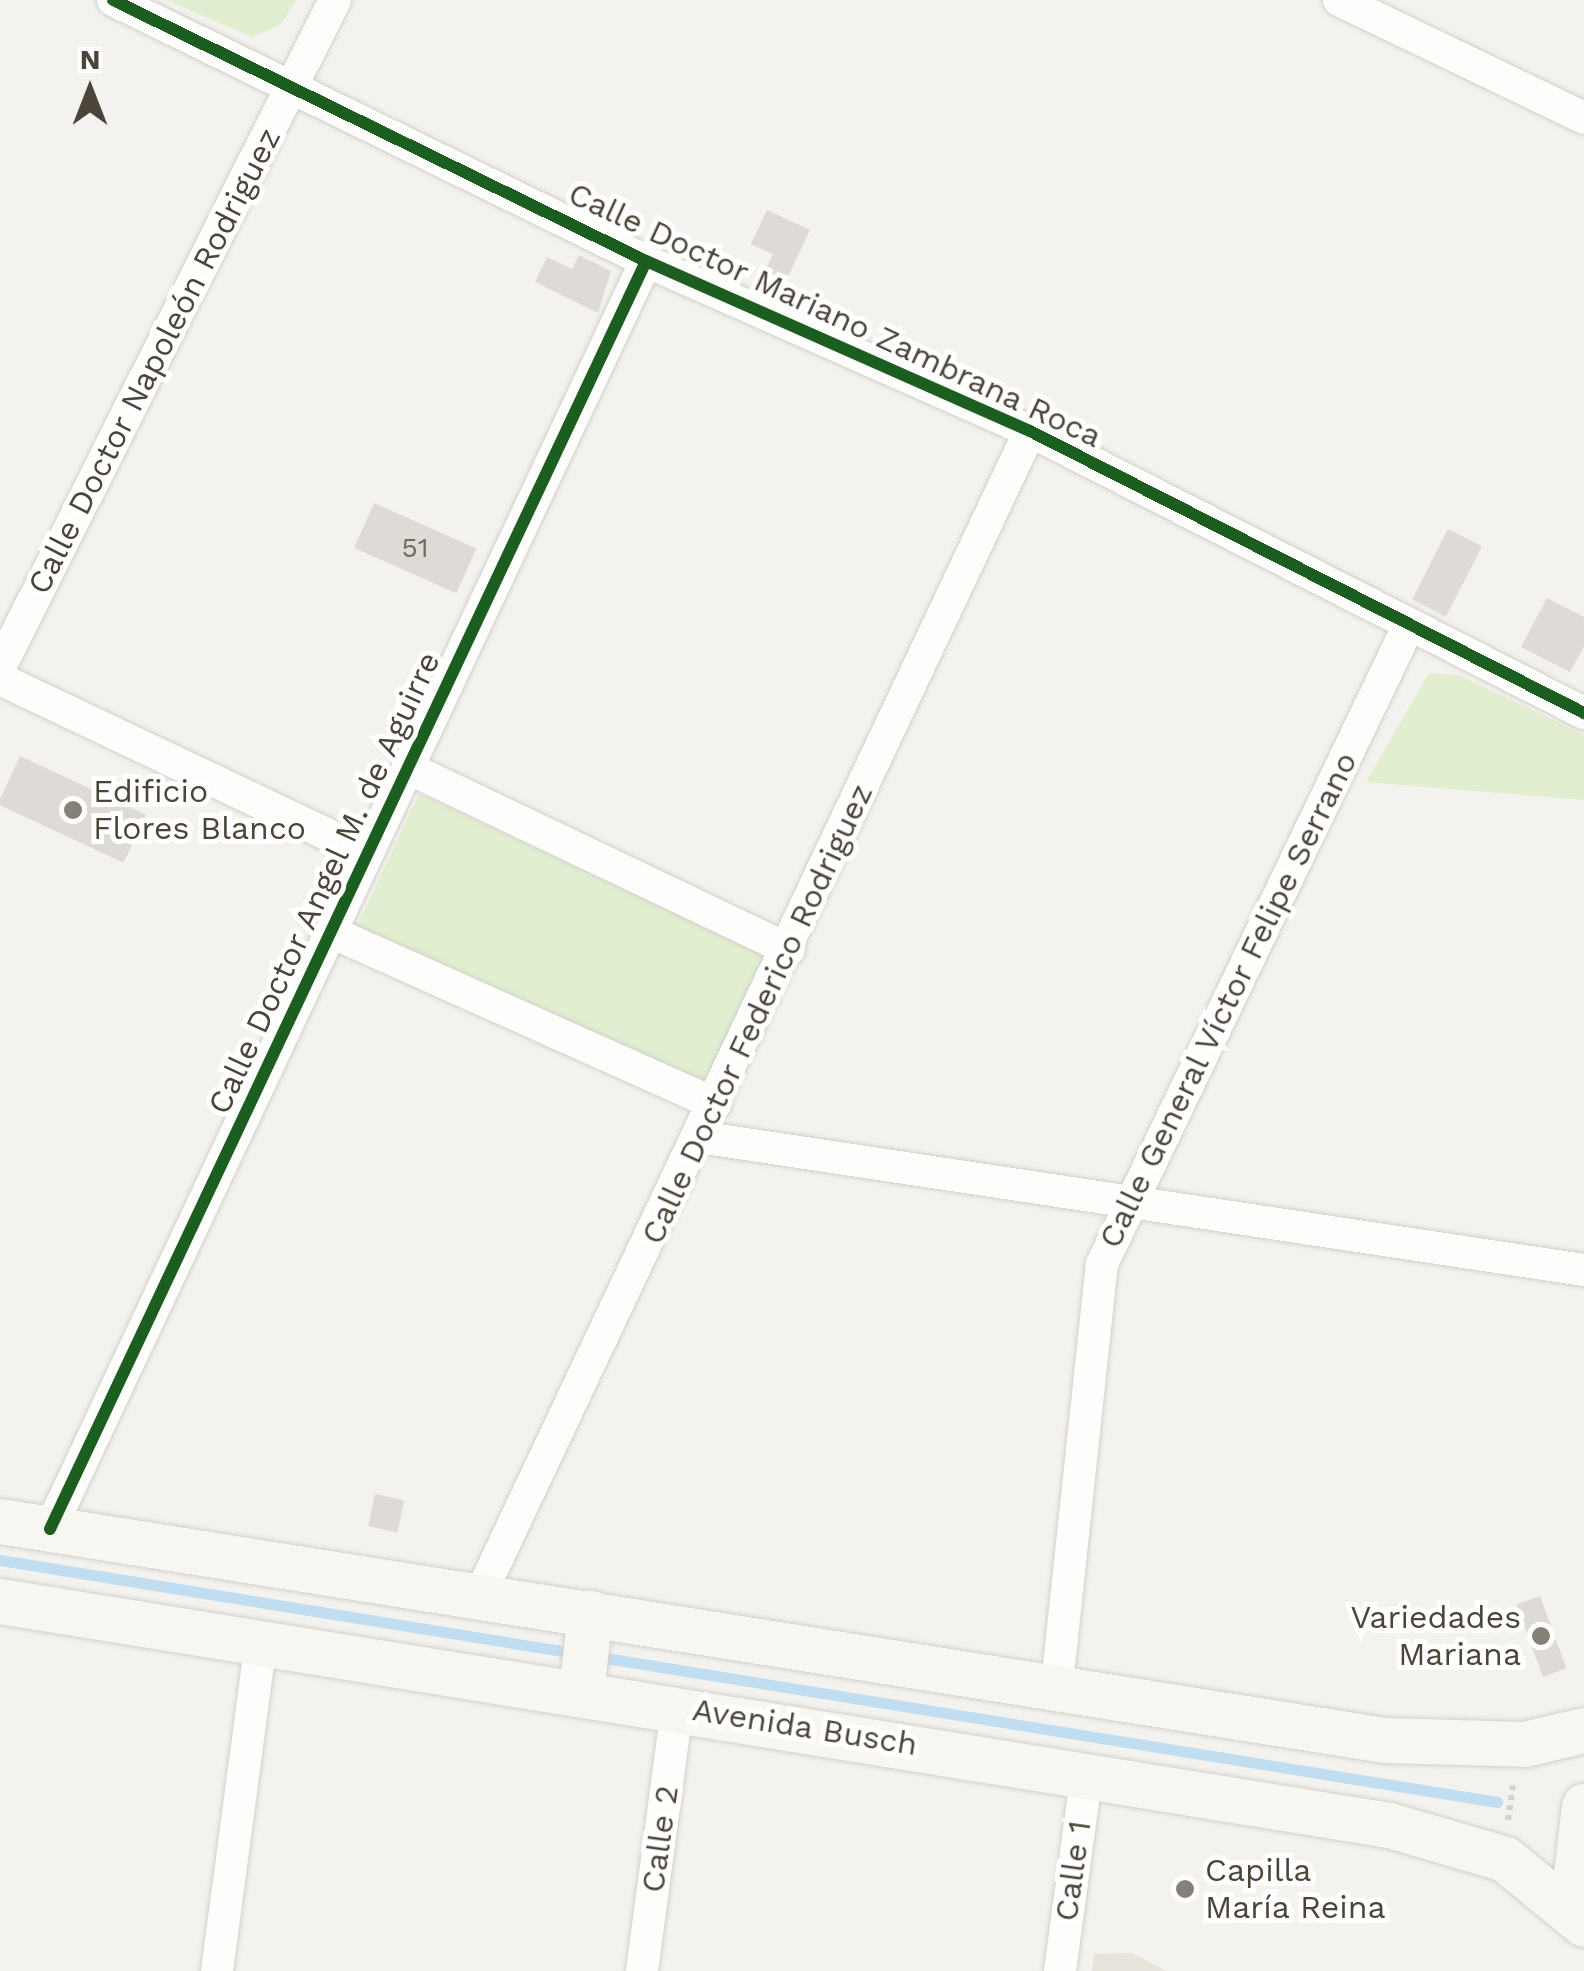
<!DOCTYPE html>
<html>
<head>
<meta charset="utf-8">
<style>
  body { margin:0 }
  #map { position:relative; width:1584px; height:1971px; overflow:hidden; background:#f4f2ee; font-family:"Work Sans",sans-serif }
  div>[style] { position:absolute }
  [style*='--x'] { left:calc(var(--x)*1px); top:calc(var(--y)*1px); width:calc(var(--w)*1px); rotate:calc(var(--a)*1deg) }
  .residential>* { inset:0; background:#e7e4dc }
  .green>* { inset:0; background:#e1eecf; transform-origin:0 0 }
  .stream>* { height:11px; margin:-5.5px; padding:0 5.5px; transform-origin:5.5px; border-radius:5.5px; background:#c0ddf1 }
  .building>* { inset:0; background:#dedbd6; transform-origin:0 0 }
  .path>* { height:6px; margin-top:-3px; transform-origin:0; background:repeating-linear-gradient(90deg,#d3d2cc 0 5px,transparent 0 10px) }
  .roads { filter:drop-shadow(0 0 2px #d2d0cb) drop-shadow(0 0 2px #d2d0cb) }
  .minor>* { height:32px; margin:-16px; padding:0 16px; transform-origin:16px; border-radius:16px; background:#fdfdfc }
  .secondary>* { height:45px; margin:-22.5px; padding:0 22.5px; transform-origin:22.5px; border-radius:22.5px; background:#f7f6f1 }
  .cycleway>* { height:12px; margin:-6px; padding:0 6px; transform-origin:6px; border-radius:6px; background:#1b5e20 }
  .dots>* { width:28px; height:28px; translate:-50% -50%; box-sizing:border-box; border:5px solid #fff; border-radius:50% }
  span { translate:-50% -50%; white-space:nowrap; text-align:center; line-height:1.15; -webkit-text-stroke:10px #fff; paint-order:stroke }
  .number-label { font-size:28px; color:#706a61 }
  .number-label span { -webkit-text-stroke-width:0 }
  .street-label { font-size:32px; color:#4b4439 }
  .poi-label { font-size:32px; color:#4b4439 }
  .left { translate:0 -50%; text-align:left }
  .right { translate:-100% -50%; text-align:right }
  .north { position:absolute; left:40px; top:40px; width:100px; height:100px; -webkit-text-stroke:8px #fff; paint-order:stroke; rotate:0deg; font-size:28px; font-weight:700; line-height:40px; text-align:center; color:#4b4439 }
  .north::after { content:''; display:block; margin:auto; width:35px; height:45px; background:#4b4439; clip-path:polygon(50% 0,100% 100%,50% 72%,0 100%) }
</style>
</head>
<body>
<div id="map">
  <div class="residential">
    <i style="clip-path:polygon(1132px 1953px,1167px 1971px,1092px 1971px,1094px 1954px)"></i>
  </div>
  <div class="green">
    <i style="clip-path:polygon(166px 0,297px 0,280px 25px,252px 37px)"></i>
    <i style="clip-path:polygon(1429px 673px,1461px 676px,1584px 735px,1584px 800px,1366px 782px)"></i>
    <i style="left:419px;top:794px;width:385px;height:149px;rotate:25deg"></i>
  </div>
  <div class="stream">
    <i style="--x:0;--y:1560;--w:581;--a:9.2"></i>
    <i style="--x:593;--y:1656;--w:916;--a:9.17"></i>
  </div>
  <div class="building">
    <i style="clip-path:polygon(767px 210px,810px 230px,786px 281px,765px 271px,773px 254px,751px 244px)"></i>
    <i style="clip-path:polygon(579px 255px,611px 271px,598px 313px,535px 282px,547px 257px,572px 269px)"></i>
    <i style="left:374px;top:503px;width:112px;height:49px;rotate:24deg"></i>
    <i style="left:1448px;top:529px;width:38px;height:79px;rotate:27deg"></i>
    <i style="clip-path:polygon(1547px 598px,1584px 617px,1584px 646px,1570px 672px,1521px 647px)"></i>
    <i style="left:20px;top:756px;width:139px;height:53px;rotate:25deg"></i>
    <i style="left:375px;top:1494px;width:30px;height:33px;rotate:12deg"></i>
    <i style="left:1540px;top:1596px;width:77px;height:25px;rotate:70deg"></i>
  </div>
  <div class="path">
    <i style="--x:1508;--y:1820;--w:37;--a:-82"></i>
  </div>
  <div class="roads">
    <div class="minor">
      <i style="--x:113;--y:0;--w:593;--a:26.09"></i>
      <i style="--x:646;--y:261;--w:420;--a:23.9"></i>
      <i style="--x:1030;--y:431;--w:622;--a:26.98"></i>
      <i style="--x:1339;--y:0;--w:272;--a:25.7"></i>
      <i style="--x:0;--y:667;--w:746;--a:-63.33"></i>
      <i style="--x:0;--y:679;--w:407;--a:25.4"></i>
      <i style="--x:408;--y:768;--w:422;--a:25.5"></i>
      <i style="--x:331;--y:932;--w:421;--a:24.1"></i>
      <i style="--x:699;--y:1137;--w:895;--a:8.55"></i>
      <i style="--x:50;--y:1529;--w:1401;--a:-64.82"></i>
      <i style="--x:480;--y:1595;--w:1287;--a:-64.71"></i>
      <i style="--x:1057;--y:1684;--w:422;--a:-83.9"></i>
      <i style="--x:1102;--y:1264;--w:707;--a:-64.34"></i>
      <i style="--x:217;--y:1971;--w:332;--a:-82.4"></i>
      <i style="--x:642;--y:1971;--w:266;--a:-82.4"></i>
      <i style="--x:1060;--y:1971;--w:201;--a:-82.3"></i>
    </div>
    <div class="secondary">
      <i style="--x:0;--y:1521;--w:1402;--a:8.99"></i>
      <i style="--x:1385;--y:1740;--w:139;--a:1.6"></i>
      <i style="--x:1524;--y:1744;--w:62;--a:-13.1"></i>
      <i style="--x:0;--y:1601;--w:1407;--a:9.16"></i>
      <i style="--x:1389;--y:1825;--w:121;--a:16.3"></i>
      <i style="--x:1505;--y:1859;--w:102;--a:39.4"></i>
      <i style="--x:581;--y:1693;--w:81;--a:-83.7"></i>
      <i style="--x:1584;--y:1806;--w:68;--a:96.7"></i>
      <i style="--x:1576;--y:1874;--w:28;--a:73"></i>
    </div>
  </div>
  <div class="cycleway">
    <i style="--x:113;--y:0;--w:593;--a:26.09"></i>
    <i style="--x:646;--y:261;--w:420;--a:23.9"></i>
    <i style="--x:1030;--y:431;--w:622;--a:26.98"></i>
    <i style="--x:50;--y:1529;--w:1401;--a:-64.82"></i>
  </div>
  <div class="dots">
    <i style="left:73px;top:810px;background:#868178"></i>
    <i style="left:1541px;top:1636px;background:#868178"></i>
    <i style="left:1185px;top:1889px;background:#868178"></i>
  </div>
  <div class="number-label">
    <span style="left:415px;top:548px">51</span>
  </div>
  <div class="street-label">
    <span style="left:835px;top:315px;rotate:25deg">Calle Doctor Mariano Zambrana Roca</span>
    <span style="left:154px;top:361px;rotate:-63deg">Calle Doctor Napoleón Rodriguez</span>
    <span style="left:324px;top:883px;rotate:-65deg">Calle Doctor Angel M. de Aguirre</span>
    <span style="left:1228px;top:1000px;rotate:-64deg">Calle General Víctor Felipe Serrano</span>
    <span style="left:757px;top:1014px;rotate:-65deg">Calle Doctor Federico Rodriguez</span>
    <span style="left:805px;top:1727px;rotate:9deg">Avenida Busch</span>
    <span style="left:660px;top:1839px;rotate:-82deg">Calle 2</span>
    <span style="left:1073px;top:1871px;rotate:-82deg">Calle 1</span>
  </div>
  <div class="poi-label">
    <span class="left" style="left:93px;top:810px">Edificio<br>Flores Blanco</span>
    <span class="right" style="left:1521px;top:1636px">Variedades<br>Mariana</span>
    <span class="left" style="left:1205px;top:1889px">Capilla<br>María Reina</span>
  </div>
  <div class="north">N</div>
</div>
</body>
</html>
